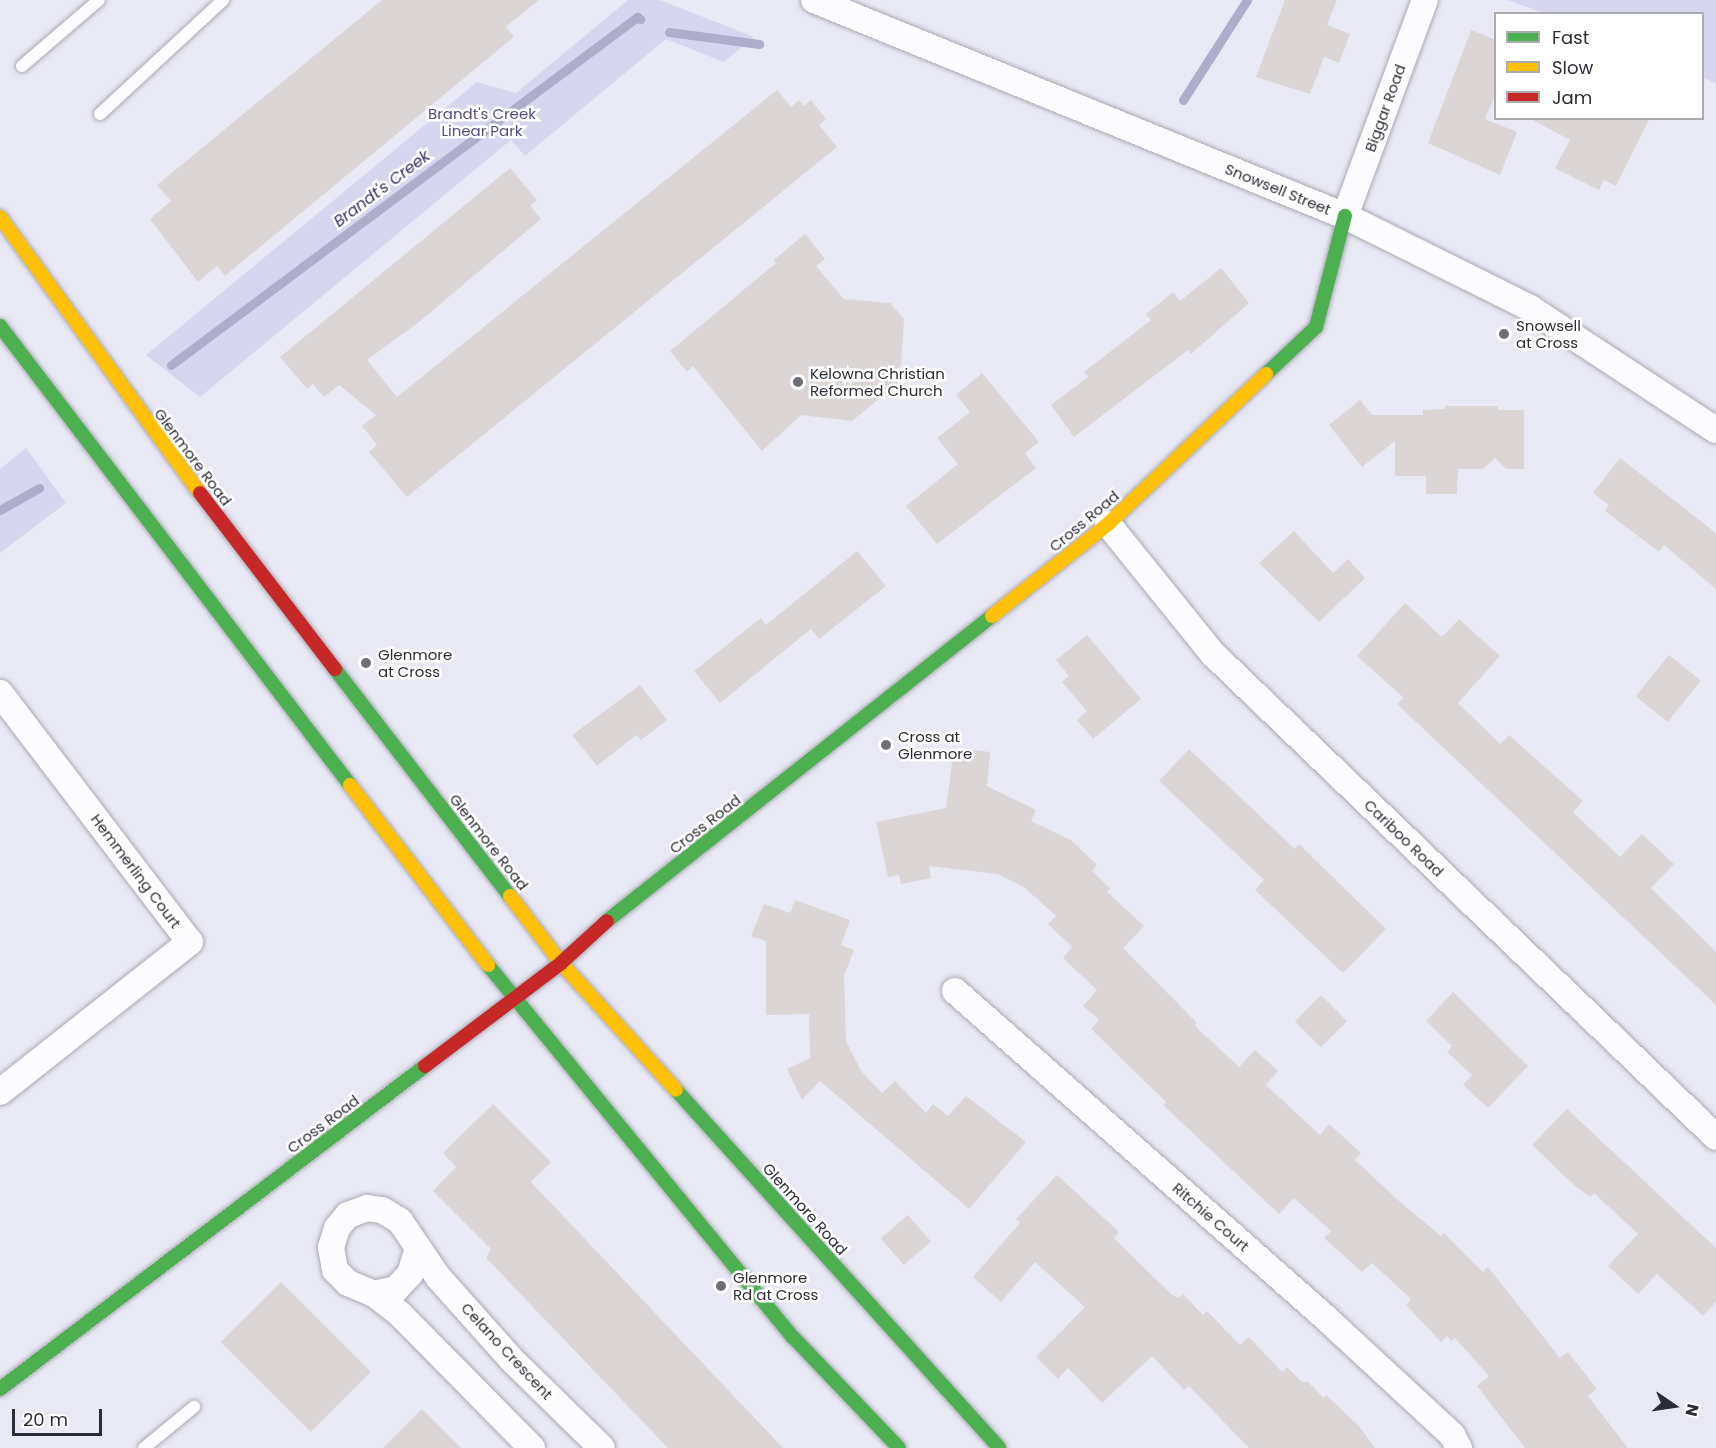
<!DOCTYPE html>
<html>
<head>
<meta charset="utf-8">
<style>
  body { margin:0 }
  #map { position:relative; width:1716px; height:1448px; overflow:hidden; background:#e9e9f5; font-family:Poppins,sans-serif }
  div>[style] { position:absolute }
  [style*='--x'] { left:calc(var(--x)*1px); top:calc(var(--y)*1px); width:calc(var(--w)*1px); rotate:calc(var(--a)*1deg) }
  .green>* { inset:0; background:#d6d6ef }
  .stream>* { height:9px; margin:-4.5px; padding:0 4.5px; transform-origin:4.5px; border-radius:4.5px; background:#aeadca }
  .building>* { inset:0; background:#dbd6d5; transform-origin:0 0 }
  .roads { filter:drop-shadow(0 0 2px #aaaab4) drop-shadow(0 0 2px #aaaab4) }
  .lane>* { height:12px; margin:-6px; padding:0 6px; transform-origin:6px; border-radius:6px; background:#fcfcfe }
  .street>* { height:26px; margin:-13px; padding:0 13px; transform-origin:13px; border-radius:13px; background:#fcfcfe }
  .fast>* { height:14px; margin:-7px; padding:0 7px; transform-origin:7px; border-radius:7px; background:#4caf50 }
  .slow>* { height:14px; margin:-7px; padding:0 7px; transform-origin:7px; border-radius:7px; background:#ffc107 }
  .jam>* { height:14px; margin:-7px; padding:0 7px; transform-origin:7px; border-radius:7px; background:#c62828 }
  .dots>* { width:16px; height:16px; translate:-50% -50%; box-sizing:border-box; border:3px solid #fff; border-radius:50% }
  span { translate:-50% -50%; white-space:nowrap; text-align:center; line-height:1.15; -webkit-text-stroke:5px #fff; paint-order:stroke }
  .street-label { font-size:15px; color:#2c2c37 }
  .park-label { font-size:15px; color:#524e82 }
  .poi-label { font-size:15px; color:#2c2c37 }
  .left { translate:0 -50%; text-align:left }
  .water-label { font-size:16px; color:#383364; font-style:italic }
  .legend { position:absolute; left:1494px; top:12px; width:210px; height:108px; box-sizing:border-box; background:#fff; border:2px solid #ababaf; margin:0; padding:8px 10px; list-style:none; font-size:18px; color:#2c2c37 }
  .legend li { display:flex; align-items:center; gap:12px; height:30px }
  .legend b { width:30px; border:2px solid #ababaf }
  .north { position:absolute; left:1644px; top:1376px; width:60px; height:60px; -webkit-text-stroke:4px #fff; paint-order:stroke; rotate:103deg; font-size:16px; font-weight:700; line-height:24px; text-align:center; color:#2c2c37 }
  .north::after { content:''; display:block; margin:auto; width:21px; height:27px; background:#2c2c37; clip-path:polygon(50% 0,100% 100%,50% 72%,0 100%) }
  .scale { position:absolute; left:12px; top:1409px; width:90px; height:27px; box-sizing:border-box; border:3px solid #2c2c37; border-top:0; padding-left:8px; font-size:18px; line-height:21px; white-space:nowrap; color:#2c2c37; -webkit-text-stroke:4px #fff; paint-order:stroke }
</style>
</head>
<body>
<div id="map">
  <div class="green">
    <i style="clip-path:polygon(628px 0,660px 0,754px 37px,724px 62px,666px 39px,525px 156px,511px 140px,200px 397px,146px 355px,477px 82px,516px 93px)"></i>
    <i style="clip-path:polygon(1508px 0,1716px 0,1716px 84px,1703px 77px,1702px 14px,1542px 13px)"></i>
    <i style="clip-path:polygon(26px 448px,66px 503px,0 553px,0 469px)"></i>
  </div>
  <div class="stream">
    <i style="--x:669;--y:32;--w:91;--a:7.6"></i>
    <i style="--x:1183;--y:100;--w:119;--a:-57.4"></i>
    <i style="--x:171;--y:365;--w:582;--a:-36.75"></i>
    <i style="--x:637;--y:17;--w:4;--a:34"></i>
    <i style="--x:0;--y:510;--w:45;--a:-29.4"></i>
  </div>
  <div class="building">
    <i style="clip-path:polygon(382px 0,539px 0,506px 27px,514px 37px,428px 108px,225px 276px,217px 266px,198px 282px,150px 219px,171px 201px,157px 185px)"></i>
    <i style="clip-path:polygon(1285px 0,1337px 0,1327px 25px,1350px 34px,1339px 63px,1324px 57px,1310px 94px,1256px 77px)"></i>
    <i style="clip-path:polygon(1471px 30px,1496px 40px,1496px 93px,1485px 119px,1517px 132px,1500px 175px,1428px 143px)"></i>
    <i style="clip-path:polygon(777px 90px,791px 107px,799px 100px,804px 106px,811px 100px,826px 119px,819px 125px,837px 147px,407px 497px,369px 452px,377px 445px,362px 426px,376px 415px,339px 385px,324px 397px,313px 384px,307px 389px,280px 357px,510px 168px,537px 200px,530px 206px,541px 219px,419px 322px,367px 360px,397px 397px)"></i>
    <i style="clip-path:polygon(1529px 118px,1650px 118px,1616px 186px,1604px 180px,1599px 190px,1555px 168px,1570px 140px)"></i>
    <i style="clip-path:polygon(805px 234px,825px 259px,816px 266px,844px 299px,890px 303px,904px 319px,901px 366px,891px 375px,898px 383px,852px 421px,801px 415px,762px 451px,693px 366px,687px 372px,670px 351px,776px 263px,774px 260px)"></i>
    <i style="clip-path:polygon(1221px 268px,1249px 303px,1191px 354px,1188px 350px,1074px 437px,1051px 405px,1088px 377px,1084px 372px,1151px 320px,1146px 314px,1173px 292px,1180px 301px)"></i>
    <i style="clip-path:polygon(982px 373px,1039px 442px,1025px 453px,1036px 468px,937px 544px,906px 506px,958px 464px,937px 438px,970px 412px,956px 395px)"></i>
    <i style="clip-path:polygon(1360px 400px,1372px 415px,1423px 415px,1423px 410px,1445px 409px,1445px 406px,1498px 406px,1498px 410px,1524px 410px,1524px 469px,1506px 469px,1495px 458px,1483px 469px,1458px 469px,1457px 494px,1426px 494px,1426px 476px,1395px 476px,1395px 441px,1362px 467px,1329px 425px)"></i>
    <i style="clip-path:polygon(1620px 458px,1716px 533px,1716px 589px,1664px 545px,1659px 552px,1605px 511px,1609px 505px,1593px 493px)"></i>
    <i style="clip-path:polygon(1294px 531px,1333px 573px,1348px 559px,1365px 578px,1319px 622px,1259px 563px)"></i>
    <i style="clip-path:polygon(857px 551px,886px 586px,819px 639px,811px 629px,720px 703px,694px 671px,761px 618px,766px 625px)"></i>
    <i style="clip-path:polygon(1405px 603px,1442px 637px,1459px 619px,1500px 656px,1458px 703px,1500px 744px,1509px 735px,1583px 801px,1573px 812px,1620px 857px,1642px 834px,1674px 864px,1651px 888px,1716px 952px,1716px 1005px,1397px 704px,1404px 698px,1357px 656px)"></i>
    <i style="clip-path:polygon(1087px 635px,1141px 699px,1093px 739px,1077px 720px,1087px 711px,1062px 682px,1069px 676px,1056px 660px)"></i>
    <i style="left:1669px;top:655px;width:41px;height:53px;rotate:39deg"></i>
    <i style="clip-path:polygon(640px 685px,667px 720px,641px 740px,636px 735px,597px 766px,572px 735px)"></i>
    <i style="clip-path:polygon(954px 748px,990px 752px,987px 786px,1036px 810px,1031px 821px,1071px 840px,1097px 865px,1092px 871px,1110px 888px,1107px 892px,1144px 926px,1123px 948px,1197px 1023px,1195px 1026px,1239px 1067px,1255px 1050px,1278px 1071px,1266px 1085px,1320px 1135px,1329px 1124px,1361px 1153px,1355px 1160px,1398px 1200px,1441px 1236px,1444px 1233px,1483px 1272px,1488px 1267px,1560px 1358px,1568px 1352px,1597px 1389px,1588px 1396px,1628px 1448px,1525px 1448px,1477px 1386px,1489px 1376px,1455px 1338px,1451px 1341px,1447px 1336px,1441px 1342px,1406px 1305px,1411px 1299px,1372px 1263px,1362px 1272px,1324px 1238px,1331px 1231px,1294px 1198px,1279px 1214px,1163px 1105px,1166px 1102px,1091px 1029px,1099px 1020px,1083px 1006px,1097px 990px,1063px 958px,1072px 947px,1048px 924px,1056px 916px,1025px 888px,998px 874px,929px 866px,931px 878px,901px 884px,899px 875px,888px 877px,876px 822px,946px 808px)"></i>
    <i style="clip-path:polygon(1189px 749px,1295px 849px,1299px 844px,1386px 929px,1343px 973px,1255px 890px,1264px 880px,1159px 781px)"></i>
    <i style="clip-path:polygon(795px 900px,850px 920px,841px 945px,854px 950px,844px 976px,846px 1041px,861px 1071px,882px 1093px,895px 1081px,926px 1113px,933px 1104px,948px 1116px,966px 1096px,1026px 1142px,969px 1209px,820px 1081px,802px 1100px,787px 1069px,810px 1058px,809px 1014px,766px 1015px,766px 941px,751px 936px,764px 904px,790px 913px)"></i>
    <i style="clip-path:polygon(1453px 992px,1528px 1066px,1488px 1108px,1463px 1085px,1472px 1075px,1447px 1052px,1452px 1046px,1426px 1021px)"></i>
    <i style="left:1321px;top:995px;width:37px;height:37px;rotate:45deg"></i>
    <i style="clip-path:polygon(493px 1104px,551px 1162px,531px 1182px,783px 1448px,668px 1448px,486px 1258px,491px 1249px,433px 1191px,456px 1167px,443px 1153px)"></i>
    <i style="clip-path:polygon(1567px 1109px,1716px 1248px,1716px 1302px,1703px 1316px,1657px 1274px,1638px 1294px,1608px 1266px,1638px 1234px,1594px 1193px,1590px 1197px,1575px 1186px,1532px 1145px)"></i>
    <i style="clip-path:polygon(1057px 1175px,1119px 1232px,1114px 1238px,1172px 1295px,1179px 1298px,1183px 1294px,1203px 1315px,1207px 1311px,1240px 1345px,1249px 1337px,1282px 1372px,1287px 1367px,1302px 1382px,1308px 1382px,1324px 1398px,1326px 1395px,1359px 1426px,1375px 1448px,1249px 1448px,1189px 1386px,1184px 1390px,1152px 1356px,1102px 1403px,1068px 1368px,1058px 1379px,1036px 1357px,1085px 1307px,1035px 1262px,1001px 1302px,973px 1277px,1020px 1223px,1016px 1219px)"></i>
    <i style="left:908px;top:1215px;width:35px;height:36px;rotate:49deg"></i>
    <i style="left:281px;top:1282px;width:127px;height:85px;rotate:45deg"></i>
    <i style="clip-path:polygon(422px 1409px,461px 1448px,383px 1448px)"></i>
  </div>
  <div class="roads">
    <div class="lane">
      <i style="--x:22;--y:66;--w:101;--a:-40.6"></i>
      <i style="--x:100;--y:114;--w:168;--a:-42.8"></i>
      <i style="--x:144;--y:1448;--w:65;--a:-39.4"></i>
    </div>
    <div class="street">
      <i style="--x:814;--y:0;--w:573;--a:22.14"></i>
      <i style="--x:1345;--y:216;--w:207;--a:26.4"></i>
      <i style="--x:1530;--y:308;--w:222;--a:33.3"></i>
      <i style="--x:1345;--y:216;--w:230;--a:-69.7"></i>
      <i style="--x:1108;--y:524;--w:167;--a:51.1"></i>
      <i style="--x:1213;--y:654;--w:697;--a:43.84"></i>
      <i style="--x:0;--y:693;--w:313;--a:52.7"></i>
      <i style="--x:190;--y:942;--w:242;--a:141.7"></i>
      <i style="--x:955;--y:991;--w:499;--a:41.4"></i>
      <i style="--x:1329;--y:1321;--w:168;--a:42.8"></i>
      <i style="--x:1452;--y:1435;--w:15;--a:62"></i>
      <i style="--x:374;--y:1294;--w:23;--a:-13"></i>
      <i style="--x:396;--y:1289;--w:21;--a:-47"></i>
      <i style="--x:410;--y:1274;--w:27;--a:-73"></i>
      <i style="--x:532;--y:1448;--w:188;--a:-134.6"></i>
      <i style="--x:400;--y:1314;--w:33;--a:-142"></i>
      <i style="--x:374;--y:1294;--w:28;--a:-157"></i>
      <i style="--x:348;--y:1283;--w:18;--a:-135"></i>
      <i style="--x:335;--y:1270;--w:23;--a:-100"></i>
      <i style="--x:331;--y:1247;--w:20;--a:-72"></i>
      <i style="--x:337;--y:1228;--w:17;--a:-50"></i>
      <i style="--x:348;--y:1215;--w:20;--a:-20"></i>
      <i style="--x:367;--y:1208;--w:15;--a:8"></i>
      <i style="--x:382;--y:1210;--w:21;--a:31"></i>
      <i style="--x:400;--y:1221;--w:68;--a:55.8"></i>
      <i style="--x:438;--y:1277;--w:110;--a:48.3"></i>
      <i style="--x:511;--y:1359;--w:127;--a:44.4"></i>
    </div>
    <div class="fast">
      <i style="--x:0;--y:326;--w:577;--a:52.67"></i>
      <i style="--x:1266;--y:374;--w:69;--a:-43.2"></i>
      <i style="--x:1316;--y:327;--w:115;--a:-75.4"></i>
      <i style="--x:335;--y:669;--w:287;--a:52.4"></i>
      <i style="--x:607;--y:921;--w:491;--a:-38.4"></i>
      <i style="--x:488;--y:965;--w:481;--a:50.7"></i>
      <i style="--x:793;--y:1337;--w:153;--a:46.3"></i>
      <i style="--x:676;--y:1090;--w:482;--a:47.9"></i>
      <i style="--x:0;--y:1389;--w:534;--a:-37.23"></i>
    </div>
    <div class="slow">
      <i style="--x:0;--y:217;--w:341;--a:54.1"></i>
      <i style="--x:992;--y:616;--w:148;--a:-38.4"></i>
      <i style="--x:1108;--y:524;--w:218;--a:-43.5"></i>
      <i style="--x:350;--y:785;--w:227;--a:52.5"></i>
      <i style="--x:510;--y:896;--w:84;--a:52.7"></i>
      <i style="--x:561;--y:963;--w:171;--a:47.8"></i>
    </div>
    <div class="jam">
      <i style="--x:200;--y:493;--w:222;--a:52.5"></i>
      <i style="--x:425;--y:1066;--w:171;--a:-37.1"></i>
      <i style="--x:561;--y:963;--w:62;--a:-42.4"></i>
    </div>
  </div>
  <div class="dots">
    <i style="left:1504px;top:334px;background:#6e6e7a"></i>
    <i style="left:798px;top:382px;background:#6e6e7a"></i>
    <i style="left:366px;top:663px;background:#6e6e7a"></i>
    <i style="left:886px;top:745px;background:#6e6e7a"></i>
    <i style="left:721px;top:1286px;background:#6e6e7a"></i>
  </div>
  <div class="street-label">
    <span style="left:1385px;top:108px;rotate:-70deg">Biggar Road</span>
    <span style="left:1278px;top:189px;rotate:22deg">Snowsell Street</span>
    <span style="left:193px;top:457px;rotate:53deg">Glenmore Road</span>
    <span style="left:1084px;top:521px;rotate:-40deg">Cross Road</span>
    <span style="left:705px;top:824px;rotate:-38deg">Cross Road</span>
    <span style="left:1404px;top:838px;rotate:44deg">Cariboo Road</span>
    <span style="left:489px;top:842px;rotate:52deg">Glenmore Road</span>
    <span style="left:136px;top:871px;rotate:53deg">Hemmerling Court</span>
    <span style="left:323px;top:1124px;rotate:-37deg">Cross Road</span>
    <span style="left:805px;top:1209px;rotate:48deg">Glenmore Road</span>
    <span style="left:1211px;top:1217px;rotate:41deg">Ritchie Court</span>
    <span style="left:507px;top:1351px;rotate:47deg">Celano Crescent</span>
  </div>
  <div class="park-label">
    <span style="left:482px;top:122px">Brandt's Creek<br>Linear Park</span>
  </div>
  <div class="poi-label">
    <span class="left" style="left:1516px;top:334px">Snowsell<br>at Cross</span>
    <span class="left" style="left:810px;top:382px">Kelowna Christian<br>Reformed Church</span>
    <span class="left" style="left:378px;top:663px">Glenmore<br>at Cross</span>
    <span class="left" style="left:898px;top:745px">Cross at<br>Glenmore</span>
    <span class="left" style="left:733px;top:1286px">Glenmore<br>Rd at Cross</span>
  </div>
  <div class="water-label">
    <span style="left:382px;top:189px;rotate:-37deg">Brandt's Creek</span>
  </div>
  <ul class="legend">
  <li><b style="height:8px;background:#4caf50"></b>Fast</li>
  <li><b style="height:8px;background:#ffc107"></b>Slow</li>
  <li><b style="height:8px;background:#c62828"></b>Jam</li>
  </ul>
  <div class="north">N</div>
  <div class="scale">20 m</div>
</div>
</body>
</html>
